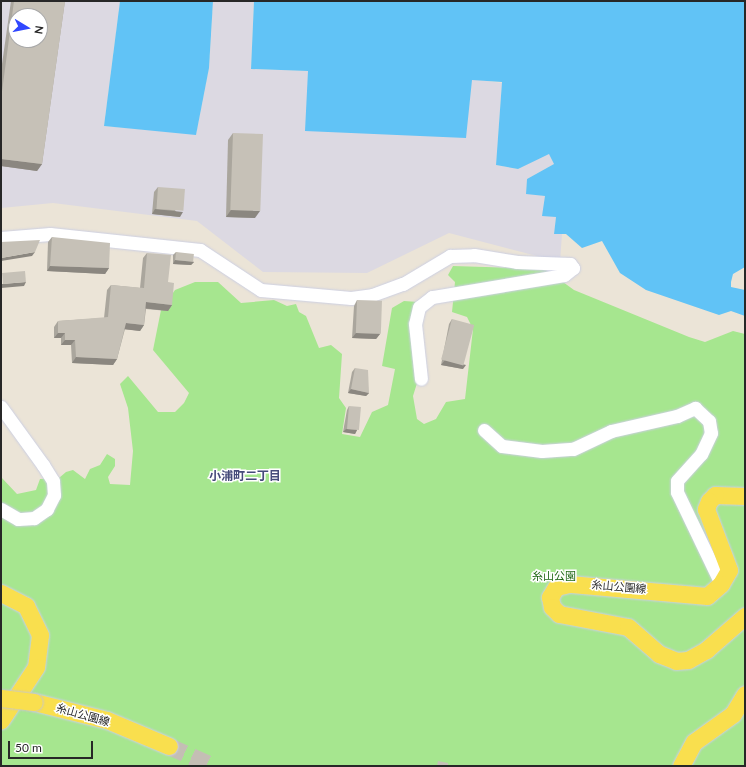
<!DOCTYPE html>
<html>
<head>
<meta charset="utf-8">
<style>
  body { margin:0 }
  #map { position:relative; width:746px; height:767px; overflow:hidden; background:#ebe4d7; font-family:Lato,"Noto Sans JP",sans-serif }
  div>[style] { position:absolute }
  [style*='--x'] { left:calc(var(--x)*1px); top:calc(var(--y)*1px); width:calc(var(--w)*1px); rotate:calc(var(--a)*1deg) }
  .industrial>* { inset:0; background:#dcd9e2 }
  .green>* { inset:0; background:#a6e68f }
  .water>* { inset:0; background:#61c3f6 }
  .major-tunnel>* { height:17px; margin-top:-8.5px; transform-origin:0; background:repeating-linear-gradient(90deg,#c4beb4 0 17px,transparent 0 25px) }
  .roads { filter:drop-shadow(0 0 1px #cccfe2) drop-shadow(0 0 1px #cccfe2) }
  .minor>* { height:13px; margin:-6.5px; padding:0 6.5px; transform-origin:6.5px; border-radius:6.5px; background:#fff }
  .major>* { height:17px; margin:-8.5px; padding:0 8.5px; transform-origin:8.5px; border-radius:8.5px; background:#f9df4e }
  .bridges { filter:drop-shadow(0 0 1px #c7c7c7) drop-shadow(0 0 1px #c7c7c7) }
  .major-bridge>* { height:17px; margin:-8.5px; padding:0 8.5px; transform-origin:8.5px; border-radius:8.5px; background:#f9df4e }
  .wall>* { inset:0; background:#aaa69d }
  .shaded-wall>* { inset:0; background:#8b8780 }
  .building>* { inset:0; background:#c6c1b7; transform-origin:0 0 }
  span { translate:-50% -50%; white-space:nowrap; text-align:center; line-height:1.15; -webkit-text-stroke:3px #fff; paint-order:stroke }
  .park-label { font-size:11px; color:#1f6714 }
  .street-label { font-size:11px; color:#272727 }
  .neighbourhood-label { font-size:12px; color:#454b7a; font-weight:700 }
  .frame { position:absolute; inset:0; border:2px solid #272727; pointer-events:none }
  .north { position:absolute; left:8px; top:8px; width:40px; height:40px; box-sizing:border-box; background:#fff; border:1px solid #a9a9a9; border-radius:50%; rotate:100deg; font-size:11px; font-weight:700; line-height:16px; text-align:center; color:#272727 }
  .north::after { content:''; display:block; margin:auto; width:14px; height:18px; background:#3047ff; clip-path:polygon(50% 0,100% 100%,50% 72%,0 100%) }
  .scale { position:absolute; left:8px; top:741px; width:85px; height:18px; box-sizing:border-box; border:2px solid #272727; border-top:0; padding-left:5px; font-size:12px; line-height:14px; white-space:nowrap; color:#272727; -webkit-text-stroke:3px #fff; paint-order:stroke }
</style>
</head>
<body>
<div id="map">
  <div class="industrial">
    <i style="clip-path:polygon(evenodd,1px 1px,120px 1px,104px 126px,196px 134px,209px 68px,213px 1px,254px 1px,251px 69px,309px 71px,306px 131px,472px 79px,502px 83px,496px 165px,518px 169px,549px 153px,554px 164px,527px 179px,526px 193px,545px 196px,556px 217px,554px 234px,562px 234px,560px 262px,449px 233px,367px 273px,263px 272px,197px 221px,53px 203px,1px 208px,1px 1px,16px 16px,40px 16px,40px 40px,16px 40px,16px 16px)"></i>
  </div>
  <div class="green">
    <i style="clip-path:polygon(453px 266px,545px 269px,574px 290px,689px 337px,705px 342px,733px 331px,745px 334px,745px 766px,1px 766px,1px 477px,17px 494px,36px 490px,40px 479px,59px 478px,66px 472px,73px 470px,85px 479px,90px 469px,100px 465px,107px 454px,115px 459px,115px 466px,108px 477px,110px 484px,130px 485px,133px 451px,128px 408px,120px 384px,128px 376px,158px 412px,175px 412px,184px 403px,189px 393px,153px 350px,161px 310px,175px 290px,195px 282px,218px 282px,241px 303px,274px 300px,287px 306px,296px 304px,299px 312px,306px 316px,319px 348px,331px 345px,342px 354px,339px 398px,346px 408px,342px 434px,360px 437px,372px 412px,388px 405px,395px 369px,382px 366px,392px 308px,404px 301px,418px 302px,418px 380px,413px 396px,417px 419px,424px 424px,436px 419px,446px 402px,465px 399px,473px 329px,467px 317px,452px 312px,455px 282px,448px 275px)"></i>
  </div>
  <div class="water">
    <i style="clip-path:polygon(120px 1px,213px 1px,209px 68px,196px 135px,104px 126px)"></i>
    <i style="clip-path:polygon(254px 1px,745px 1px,745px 267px,733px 274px,731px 282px,731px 287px,745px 290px,745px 316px,731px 311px,719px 315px,646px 290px,620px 273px,602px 241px,582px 248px,566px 234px,554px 234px,556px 217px,542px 216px,545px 196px,526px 194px,527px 179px,554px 164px,549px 154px,518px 169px,496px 165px,502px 82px,472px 80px,466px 138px,305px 131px,308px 71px,251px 69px)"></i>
  </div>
  <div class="major-tunnel">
    <i style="--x:169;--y:746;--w:49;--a:24"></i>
  </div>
  <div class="roads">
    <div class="minor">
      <i style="--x:1;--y:238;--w:49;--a:-4.7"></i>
      <i style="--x:50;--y:234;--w:151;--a:6.1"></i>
      <i style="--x:200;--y:250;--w:73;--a:33.3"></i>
      <i style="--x:261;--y:290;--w:90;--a:5.1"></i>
      <i style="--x:351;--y:298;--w:21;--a:-8"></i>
      <i style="--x:372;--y:295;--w:33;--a:-20"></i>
      <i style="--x:403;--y:284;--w:55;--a:-30.8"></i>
      <i style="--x:450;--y:256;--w:24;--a:-2"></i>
      <i style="--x:474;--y:255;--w:44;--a:9.2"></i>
      <i style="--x:517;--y:262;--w:53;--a:2.2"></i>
      <i style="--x:570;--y:264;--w:5;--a:53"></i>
      <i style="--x:573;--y:268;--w:11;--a:142"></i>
      <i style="--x:564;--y:275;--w:134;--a:170.5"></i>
      <i style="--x:432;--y:297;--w:16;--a:142"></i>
      <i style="--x:419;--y:307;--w:17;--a:103"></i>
      <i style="--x:415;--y:324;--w:55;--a:83.8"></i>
      <i style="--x:1;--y:407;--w:72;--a:54.1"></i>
      <i style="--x:43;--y:465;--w:19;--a:58"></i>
      <i style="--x:53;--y:481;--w:14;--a:86"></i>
      <i style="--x:54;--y:495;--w:16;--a:117"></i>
      <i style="--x:47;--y:509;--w:16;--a:145"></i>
      <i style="--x:34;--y:518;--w:16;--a:176"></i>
      <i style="--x:18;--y:519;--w:20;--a:-150"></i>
      <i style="--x:484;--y:430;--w:24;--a:42"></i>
      <i style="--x:502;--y:446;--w:40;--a:7.1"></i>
      <i style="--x:542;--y:451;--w:31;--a:-4"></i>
      <i style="--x:573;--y:449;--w:42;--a:-25.3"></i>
      <i style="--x:611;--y:431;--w:68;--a:-12.8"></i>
      <i style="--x:677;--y:416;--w:20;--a:-24"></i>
      <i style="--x:695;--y:408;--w:19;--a:43"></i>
      <i style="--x:709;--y:421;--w:12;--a:81"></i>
      <i style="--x:711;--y:433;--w:23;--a:115"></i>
      <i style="--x:701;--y:454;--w:36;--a:132"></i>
      <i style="--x:677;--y:481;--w:11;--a:90"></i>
      <i style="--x:677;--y:492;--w:102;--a:64.4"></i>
    </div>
    <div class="major">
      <i style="--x:745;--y:496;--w:30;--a:-178"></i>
      <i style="--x:715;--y:495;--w:8;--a:135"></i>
      <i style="--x:709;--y:501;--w:9;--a:111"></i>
      <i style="--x:706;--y:509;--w:65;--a:69.3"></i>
      <i style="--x:729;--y:570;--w:16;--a:120"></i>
      <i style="--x:721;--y:584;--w:18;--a:139"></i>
      <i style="--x:707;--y:596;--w:139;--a:-175"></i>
      <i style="--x:569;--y:584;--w:13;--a:167"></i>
      <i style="--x:556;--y:587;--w:12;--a:121"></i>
      <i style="--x:550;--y:597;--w:10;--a:79"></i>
      <i style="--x:552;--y:607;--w:10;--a:45"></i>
      <i style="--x:559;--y:614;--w:70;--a:10.7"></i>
      <i style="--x:628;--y:627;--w:41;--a:41.1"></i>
      <i style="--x:659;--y:654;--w:18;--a:22"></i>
      <i style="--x:676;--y:661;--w:12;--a:-5"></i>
      <i style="--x:688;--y:660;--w:21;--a:-29"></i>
      <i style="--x:706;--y:650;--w:52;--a:-41.1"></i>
      <i style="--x:1;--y:593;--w:28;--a:27"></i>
      <i style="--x:26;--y:606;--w:32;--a:64"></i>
      <i style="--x:40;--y:635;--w:32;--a:97"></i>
      <i style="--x:36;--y:667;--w:64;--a:123.4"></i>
      <i style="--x:34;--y:702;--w:75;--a:13.9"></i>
      <i style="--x:107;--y:720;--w:67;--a:22.8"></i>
      <i style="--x:681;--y:766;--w:27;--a:-62"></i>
      <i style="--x:694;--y:742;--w:48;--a:-35.7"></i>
      <i style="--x:733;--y:714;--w:23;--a:-59"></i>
    </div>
  </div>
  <div class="bridges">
    <div class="major-bridge">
      <i style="--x:1;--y:698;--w:33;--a:7"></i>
    </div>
  </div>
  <div class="wall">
    <i style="clip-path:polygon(11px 1px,65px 1px,42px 164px,37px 171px,1px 166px,1px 71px)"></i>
    <i style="clip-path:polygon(233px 133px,255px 218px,226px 217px,228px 140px)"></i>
    <i style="clip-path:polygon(158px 187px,180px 217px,152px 214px,154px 192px)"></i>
    <i style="clip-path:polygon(52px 237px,109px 268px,105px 274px,47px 271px,48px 242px)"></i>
    <i style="clip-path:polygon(176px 252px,194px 262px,191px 265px,173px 264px,173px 255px)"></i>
    <i style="clip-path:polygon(147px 253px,168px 282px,172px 305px,168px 311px,146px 309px,144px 325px,140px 331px,125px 329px,117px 359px,113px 365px,72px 363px,71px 345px,61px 345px,61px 338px,54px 338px,54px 327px,58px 321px,104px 318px,107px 290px,111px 285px,140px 288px,143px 258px)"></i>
    <i style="clip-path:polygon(357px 300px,380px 334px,376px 339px,352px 338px,354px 306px)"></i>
    <i style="clip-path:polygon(452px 319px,463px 369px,441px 365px,449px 324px)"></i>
    <i style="clip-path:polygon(355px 368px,369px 393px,366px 396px,348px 393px,352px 372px)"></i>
    <i style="clip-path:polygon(349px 406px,357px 430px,355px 434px,343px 432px,347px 410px)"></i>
  </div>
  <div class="shaded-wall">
    <i style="clip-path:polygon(1px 159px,42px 164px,37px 171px,1px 166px)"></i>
    <i style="clip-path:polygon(155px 209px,183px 212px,180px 217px,152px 214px)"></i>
    <i style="clip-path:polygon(231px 210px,260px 211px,255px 218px,226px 217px)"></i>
    <i style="clip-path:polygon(35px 252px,32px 256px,1px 261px,1px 258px)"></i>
    <i style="clip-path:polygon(175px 260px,194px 262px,191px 265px,173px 264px)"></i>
    <i style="clip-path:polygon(50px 266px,109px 268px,105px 274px,47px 271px)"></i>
    <i style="clip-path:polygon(26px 282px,24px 286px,1px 288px,2px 284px)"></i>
    <i style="clip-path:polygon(146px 302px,172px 305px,168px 311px,142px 308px)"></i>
    <i style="clip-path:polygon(126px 323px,144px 325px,140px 331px,122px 329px)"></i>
    <i style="clip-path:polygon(58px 333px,65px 333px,61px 338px,54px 338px)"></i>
    <i style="clip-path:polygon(356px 333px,380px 334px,376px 339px,352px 338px)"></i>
    <i style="clip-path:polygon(65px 340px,75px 340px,71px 345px,61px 345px)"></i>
    <i style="clip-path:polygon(76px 357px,117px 359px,113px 365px,72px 363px)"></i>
    <i style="clip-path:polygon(445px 360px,466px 365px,463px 369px,441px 365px)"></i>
    <i style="clip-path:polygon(351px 389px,369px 393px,366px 396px,348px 393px)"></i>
    <i style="clip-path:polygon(346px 429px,357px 430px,355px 434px,343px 432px)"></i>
  </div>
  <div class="building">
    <i style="clip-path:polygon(evenodd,14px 1px,65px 1px,42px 164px,1px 159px,1px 99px,14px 1px,16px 16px,40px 16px,40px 40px,16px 40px,16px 16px)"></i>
    <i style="left:233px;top:133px;width:30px;height:77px;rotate:2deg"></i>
    <i style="left:158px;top:187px;width:27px;height:22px;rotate:4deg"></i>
    <i style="clip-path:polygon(52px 237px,110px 243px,109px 268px,50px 266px)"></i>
    <i style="clip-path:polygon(40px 240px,35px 252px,1px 258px,1px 242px)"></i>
    <i style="left:176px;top:252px;width:18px;height:8px;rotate:6deg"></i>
    <i style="clip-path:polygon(147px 253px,171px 255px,168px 282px,174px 283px,172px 305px,146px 302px,144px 325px,126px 323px,117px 359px,76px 357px,75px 340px,65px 340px,65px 333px,58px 333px,58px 321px,108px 317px,111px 285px,144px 288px)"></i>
    <i style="left:25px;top:271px;width:11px;height:23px;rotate:85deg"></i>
    <i style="left:357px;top:300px;width:25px;height:33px;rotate:2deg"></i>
    <i style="left:452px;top:319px;width:23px;height:42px;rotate:15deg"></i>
    <i style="clip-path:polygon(355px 368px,368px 370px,369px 393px,351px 389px)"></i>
    <i style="left:349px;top:406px;width:12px;height:23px;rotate:5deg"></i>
    <i style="clip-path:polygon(438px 761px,448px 763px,448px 766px,437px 766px)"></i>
  </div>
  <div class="park-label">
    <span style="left:554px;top:576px">糸山公園</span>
  </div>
  <div class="street-label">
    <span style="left:619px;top:587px;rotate:5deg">糸山公園線</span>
    <span style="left:83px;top:715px;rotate:16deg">糸山公園線</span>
  </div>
  <div class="neighbourhood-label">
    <span style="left:245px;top:476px">小浦町二丁目</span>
  </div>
  <div class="frame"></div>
  <div class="north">N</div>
  <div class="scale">50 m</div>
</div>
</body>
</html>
